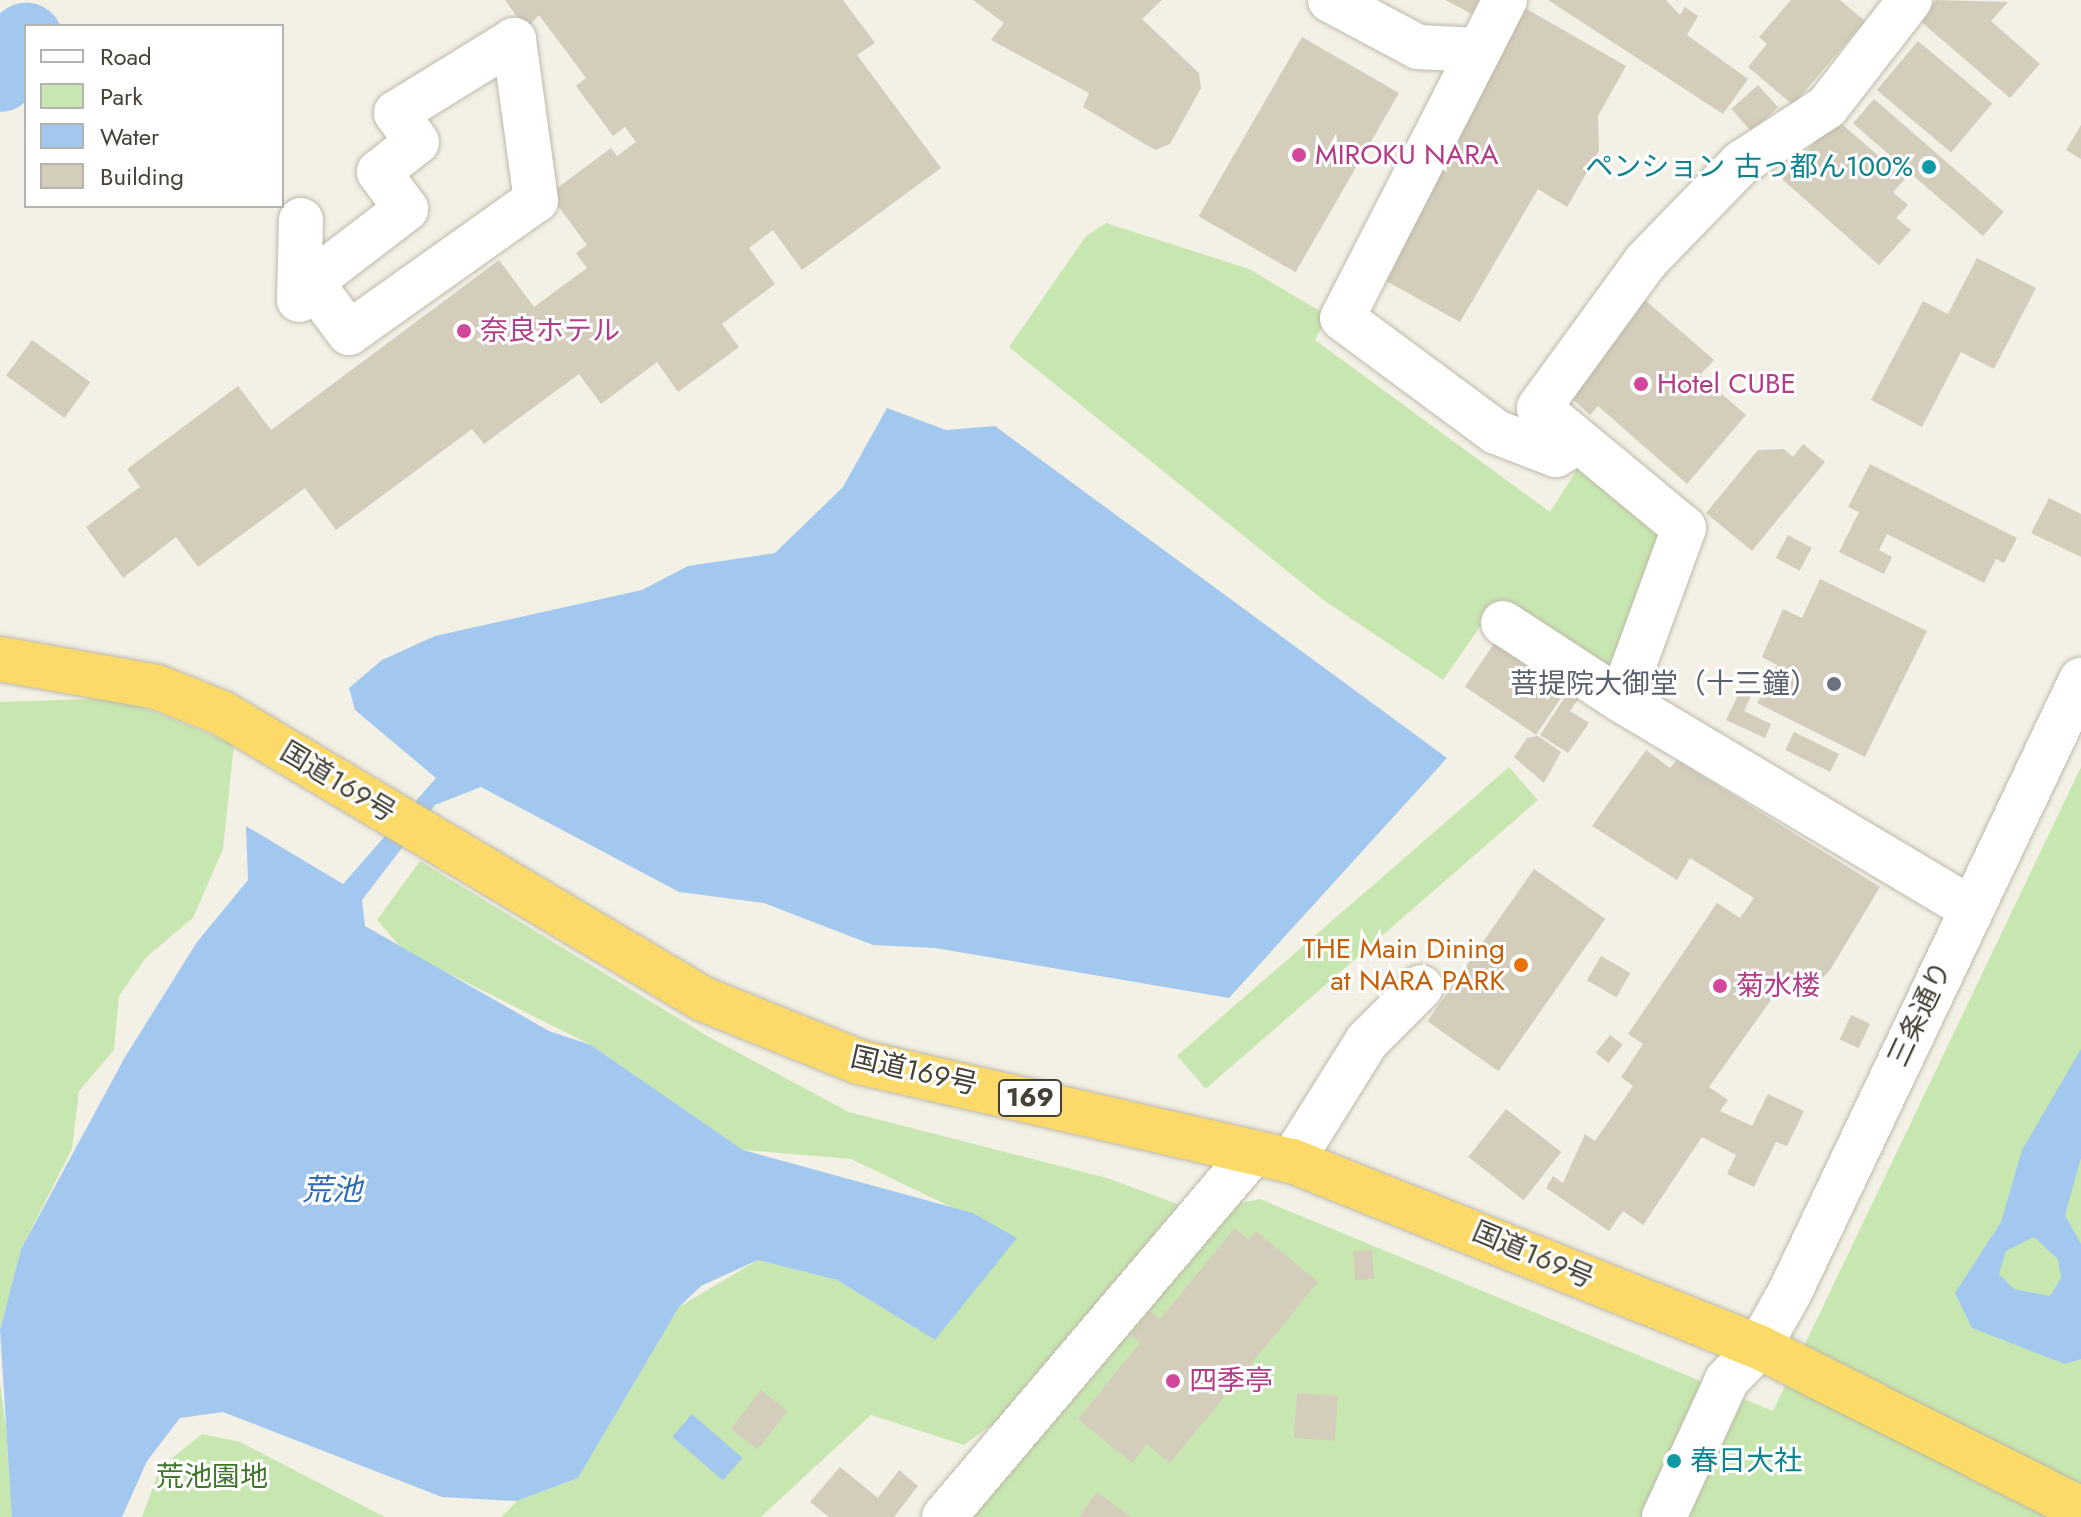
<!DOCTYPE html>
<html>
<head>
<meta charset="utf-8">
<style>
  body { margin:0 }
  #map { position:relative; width:2081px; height:1517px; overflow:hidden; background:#f3f0e6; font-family:Jost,"Noto Sans JP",sans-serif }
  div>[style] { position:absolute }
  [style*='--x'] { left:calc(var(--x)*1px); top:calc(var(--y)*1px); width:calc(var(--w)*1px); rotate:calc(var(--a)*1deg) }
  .green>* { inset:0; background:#c8e7b0; transform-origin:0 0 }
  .water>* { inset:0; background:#a3c8ef; transform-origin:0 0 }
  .river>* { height:74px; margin:-37px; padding:0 37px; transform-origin:37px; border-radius:37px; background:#a3c8ef }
  .building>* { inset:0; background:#d4cdbc; transform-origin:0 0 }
  .roads { filter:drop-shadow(0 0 2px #beb9a9) drop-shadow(0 0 2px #beb9a9) }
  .minor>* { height:44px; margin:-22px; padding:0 22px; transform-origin:22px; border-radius:22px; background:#fff }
  .highway>* { height:44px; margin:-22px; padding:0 22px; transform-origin:22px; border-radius:22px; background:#fbda69 }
  .dots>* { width:22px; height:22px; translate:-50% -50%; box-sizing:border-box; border:4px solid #fff; border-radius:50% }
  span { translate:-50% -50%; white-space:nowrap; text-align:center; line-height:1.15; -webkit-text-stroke:6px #fff; paint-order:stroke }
  .shield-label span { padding:2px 6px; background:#fff; border:2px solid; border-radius:6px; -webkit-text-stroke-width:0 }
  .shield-label { font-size:26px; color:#464136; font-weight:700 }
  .hotel-label { font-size:28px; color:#b23c85 }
  .left { translate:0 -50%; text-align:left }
  .culture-label { font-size:28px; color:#0d838f }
  .right { translate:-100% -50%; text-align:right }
  .worship-label { font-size:28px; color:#5b616d }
  .street-label { font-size:28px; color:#464136 }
  .food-label { font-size:28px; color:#c56008 }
  .park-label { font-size:28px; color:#3f762a }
  .water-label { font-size:30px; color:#306cb0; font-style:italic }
  .legend { position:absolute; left:24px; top:24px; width:260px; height:184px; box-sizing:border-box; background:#fff; border:2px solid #b5b3af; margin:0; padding:10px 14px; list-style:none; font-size:24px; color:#464136 }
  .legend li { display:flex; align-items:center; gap:16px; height:40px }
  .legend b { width:40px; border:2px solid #b5b3af }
</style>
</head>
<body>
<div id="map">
  <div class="green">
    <i style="clip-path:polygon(1106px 223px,1249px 269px,1328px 316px,1315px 340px,1550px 512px,1578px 468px,1651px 517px,1665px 541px,1616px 676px,1498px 601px,1443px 680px,1322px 599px,1009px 347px,1086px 236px)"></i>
    <i style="clip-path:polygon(119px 698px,234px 744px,223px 849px,193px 918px,146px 957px,119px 996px,114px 1050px,79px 1091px,72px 1149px,21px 1249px,0 1330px,0 702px)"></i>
    <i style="left:1509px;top:767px;width:44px;height:440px;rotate:49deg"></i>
    <i style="clip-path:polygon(2081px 767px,2081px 1517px,961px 1517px,1235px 1204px,1260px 1199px,1773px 1411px)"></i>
    <i style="clip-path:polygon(420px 861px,709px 1037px,849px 1112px,1107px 1178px,1188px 1208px,1005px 1415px,964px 1445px,871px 1415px,761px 1517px,501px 1517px,517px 1501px,578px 1478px,679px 1307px,758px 1260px,837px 1280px,935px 1340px,1016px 1238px,851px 1159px,743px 1150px,591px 1045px,404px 951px,377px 920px)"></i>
    <i style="clip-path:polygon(0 1383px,12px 1473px,12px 1517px,0 1517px)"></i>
    <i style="clip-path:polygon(202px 1434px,240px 1442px,385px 1517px,142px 1517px,160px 1468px)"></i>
  </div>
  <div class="water">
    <i style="clip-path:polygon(887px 408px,946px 430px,995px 426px,1447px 758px,1229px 998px,935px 948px,873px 945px,764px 903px,679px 892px,481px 787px,435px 805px,362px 900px,365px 926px,549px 1031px,591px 1045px,743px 1150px,973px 1213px,1017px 1238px,935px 1340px,837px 1280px,758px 1260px,701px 1286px,679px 1307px,578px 1478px,517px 1501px,442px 1497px,223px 1412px,180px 1418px,147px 1461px,122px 1517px,12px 1517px,0 1330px,21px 1249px,125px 1057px,197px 942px,248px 880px,246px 826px,343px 884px,436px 778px,355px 710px,349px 688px,382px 660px,435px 636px,642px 590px,688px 566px,775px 553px,843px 487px)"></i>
    <i style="clip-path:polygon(evenodd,2081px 1049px,2081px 1158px,2065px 1215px,2081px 1244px,2081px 1359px,2065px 1364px,1972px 1328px,1955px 1293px,2001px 1222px,2022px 1150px,2081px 1049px,2034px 1237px,2058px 1259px,2061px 1278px,2050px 1296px,2014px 1289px,1999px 1274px,2006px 1251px,2034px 1237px)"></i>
    <i style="left:692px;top:1414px;width:67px;height:30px;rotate:41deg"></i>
  </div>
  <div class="river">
    <i style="--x:0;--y:75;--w:44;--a:-53.4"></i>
  </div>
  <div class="building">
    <i style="clip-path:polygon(505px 0,843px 0,875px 43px,857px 55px,941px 168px,802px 270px,773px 230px,749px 248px,775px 284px,722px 324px,739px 347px,678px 392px,657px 362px,601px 404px,579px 374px,484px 444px,472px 429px,336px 530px,305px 488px,198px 567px,176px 537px,123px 578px,86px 527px,140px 487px,127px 469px,238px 386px,271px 430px,499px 260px,534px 307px,587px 268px,576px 253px,587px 245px,549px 194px,611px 148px,617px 156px,636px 142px,625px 127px,613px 136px,576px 86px,586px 78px,539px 15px,526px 29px)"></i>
    <i style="clip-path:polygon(973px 0,1162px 0,1142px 19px,1199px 73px,1201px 88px,1170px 144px,1155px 150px,1083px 107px,1089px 93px,991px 40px,1004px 23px)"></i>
    <i style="clip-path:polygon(1445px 0,1479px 0,1472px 14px)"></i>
    <i style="clip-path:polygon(1548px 0,1666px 0,1680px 15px,1685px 7px,1698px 16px,1687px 35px,1748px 79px,1723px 114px)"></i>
    <i style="clip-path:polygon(1791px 0,1840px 0,1865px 21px,1793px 105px,1748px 67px,1767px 44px,1759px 37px)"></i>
    <i style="clip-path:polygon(1936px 0,2008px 2px,1991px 21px,2040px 64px,2010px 98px,1919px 20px)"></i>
    <i style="clip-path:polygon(1525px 8px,1626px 66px,1598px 116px,1599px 151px,1567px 207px,1538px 189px,1460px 322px,1379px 277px)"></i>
    <i style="left:1302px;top:37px;width:112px;height:207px;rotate:30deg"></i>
    <i style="left:1918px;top:41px;width:97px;height:64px;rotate:40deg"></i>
    <i style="left:1758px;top:85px;width:30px;height:36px;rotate:48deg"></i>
    <i style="left:1874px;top:99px;width:172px;height:32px;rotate:41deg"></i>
    <i style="clip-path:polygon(1835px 118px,1905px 179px,1893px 192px,1908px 205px,1896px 218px,1911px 230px,1879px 265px,1782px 179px)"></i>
    <i style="clip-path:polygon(2081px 125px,2081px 159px,2066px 150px)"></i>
    <i style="clip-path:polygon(1977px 258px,2036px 288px,1994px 369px,1961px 352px,1922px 427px,1871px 400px,1923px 301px,1948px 314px)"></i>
    <i style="clip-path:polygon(1645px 300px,1714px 360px,1700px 375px,1746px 415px,1687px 484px,1598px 406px,1590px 415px,1565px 392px)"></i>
    <i style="left:32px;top:340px;width:72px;height:44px;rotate:36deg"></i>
    <i style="clip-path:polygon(1803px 444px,1825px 462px,1752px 551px,1706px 513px,1758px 450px,1784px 449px,1793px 457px)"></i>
    <i style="clip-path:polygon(1870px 464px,2017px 538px,2004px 563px,1996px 559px,1984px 583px,1887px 534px,1879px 550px,1892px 557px,1884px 574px,1839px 552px,1859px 512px,1848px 507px)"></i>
    <i style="clip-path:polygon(2049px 498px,2081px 514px,2081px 557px,2031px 533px)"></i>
    <i style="left:1788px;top:535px;width:27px;height:26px;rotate:28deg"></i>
    <i style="clip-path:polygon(1820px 579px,1927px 631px,1865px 757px,1757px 703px,1777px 665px,1762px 657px,1783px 609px,1802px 618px)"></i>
    <i style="left:1495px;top:642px;width:86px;height:54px;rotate:34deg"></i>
    <i style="clip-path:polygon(1741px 689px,1752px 694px,1744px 711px,1771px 724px,1765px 738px,1726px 720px)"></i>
    <i style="clip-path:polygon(1569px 691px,1579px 698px,1570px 711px,1589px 723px,1568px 753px,1540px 735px)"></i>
    <i style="left:1794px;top:732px;width:50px;height:20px;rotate:26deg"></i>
    <i style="clip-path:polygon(1538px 736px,1561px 752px,1544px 783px,1514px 757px,1527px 738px)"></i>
    <i style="clip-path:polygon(1646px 750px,1670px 768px,1677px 760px,1880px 887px,1830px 970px,1807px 993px,1786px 979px,1709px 1087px,1728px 1100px,1720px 1111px,1752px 1126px,1768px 1094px,1804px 1111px,1787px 1146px,1776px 1142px,1754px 1187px,1727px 1174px,1736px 1155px,1702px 1137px,1643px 1225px,1623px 1211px,1609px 1231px,1546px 1188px,1553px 1176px,1563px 1183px,1585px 1134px,1595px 1141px,1633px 1086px,1621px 1077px,1643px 1044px,1628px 1034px,1717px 903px,1740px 918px,1754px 898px,1690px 858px,1677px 880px,1592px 826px)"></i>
    <i style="left:1534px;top:869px;width:87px;height:186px;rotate:35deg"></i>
    <i style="left:1601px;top:956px;width:34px;height:28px;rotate:30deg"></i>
    <i style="left:1851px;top:1015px;width:21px;height:27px;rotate:25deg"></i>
    <i style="left:1610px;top:1035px;width:16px;height:23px;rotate:38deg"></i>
    <i style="left:1506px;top:1109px;width:70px;height:61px;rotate:38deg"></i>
    <i style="clip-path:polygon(1235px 1228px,1249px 1240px,1256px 1231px,1318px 1282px,1170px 1463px,1147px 1444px,1132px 1463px,1078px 1419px,1140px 1343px,1131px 1335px,1150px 1311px,1160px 1319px)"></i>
    <i style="left:1372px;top:1250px;width:29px;height:19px;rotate:86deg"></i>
    <i style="left:761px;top:1390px;width:34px;height:49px;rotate:38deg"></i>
    <i style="left:1297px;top:1393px;width:41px;height:45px;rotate:4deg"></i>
    <i style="clip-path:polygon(840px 1467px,878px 1498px,899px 1470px,918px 1486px,894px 1517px,829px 1517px,810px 1502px)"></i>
    <i style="clip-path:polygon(1097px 1492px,1131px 1517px,1079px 1517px)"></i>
  </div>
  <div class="roads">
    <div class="minor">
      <i style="--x:1330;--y:0;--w:100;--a:28.1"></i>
      <i style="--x:1418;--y:47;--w:60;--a:2.9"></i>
      <i style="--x:1505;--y:0;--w:357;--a:117.1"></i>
      <i style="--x:1342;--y:318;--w:192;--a:36.5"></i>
      <i style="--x:1496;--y:432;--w:64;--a:21"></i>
      <i style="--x:1556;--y:455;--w:22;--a:-32"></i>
      <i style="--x:1910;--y:0;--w:135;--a:127.8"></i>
      <i style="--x:1827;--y:107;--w:103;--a:146.9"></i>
      <i style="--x:1741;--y:163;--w:136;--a:134.1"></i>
      <i style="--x:1646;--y:261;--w:182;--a:126.1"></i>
      <i style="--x:1539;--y:408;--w:188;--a:39.6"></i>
      <i style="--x:1684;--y:528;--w:183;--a:110.1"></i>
      <i style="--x:1621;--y:700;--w:406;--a:30.8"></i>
      <i style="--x:514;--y:40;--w:162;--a:82.2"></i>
      <i style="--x:536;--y:200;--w:229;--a:144.6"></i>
      <i style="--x:349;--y:333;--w:64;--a:-126.7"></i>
      <i style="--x:311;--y:282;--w:120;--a:-37.5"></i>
      <i style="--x:406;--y:209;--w:46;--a:-126.1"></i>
      <i style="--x:379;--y:172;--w:48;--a:-38.3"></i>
      <i style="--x:417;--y:142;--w:36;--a:-126"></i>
      <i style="--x:396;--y:113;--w:139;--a:-31.7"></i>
      <i style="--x:299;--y:300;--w:80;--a:-88.6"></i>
      <i style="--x:1503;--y:623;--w:141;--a:33.1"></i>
      <i style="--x:1292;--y:1161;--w:142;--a:-58"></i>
      <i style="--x:1367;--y:1041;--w:76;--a:-45"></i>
      <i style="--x:944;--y:1517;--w:478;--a:-49.7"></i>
      <i style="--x:1664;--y:1517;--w:151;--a:-65.3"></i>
      <i style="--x:1727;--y:1380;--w:46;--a:-45.9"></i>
      <i style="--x:1759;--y:1347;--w:63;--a:-60.6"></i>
      <i style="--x:1790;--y:1292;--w:678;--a:-64.57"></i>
    </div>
    <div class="highway">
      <i style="--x:0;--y:659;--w:159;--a:10.1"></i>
      <i style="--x:157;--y:687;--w:70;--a:21.8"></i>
      <i style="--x:222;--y:713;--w:560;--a:30.74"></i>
      <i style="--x:703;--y:999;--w:168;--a:22"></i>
      <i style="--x:859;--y:1062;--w:444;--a:12.9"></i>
      <i style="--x:1292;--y:1161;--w:503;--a:21.72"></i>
      <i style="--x:1759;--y:1347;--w:360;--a:26.7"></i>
    </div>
  </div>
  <div class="dots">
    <i style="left:1299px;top:155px;background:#d1479c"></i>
    <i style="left:1929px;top:167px;background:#0f9aa8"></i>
    <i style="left:464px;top:331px;background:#d1479c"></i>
    <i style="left:1641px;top:384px;background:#d1479c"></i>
    <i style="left:1834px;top:684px;background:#6b7280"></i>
    <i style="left:1521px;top:965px;background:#e8710a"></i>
    <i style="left:1720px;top:986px;background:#d1479c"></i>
    <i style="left:1173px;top:1381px;background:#d1479c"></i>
    <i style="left:1674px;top:1461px;background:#0f9aa8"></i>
  </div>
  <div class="shield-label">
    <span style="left:1030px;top:1098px">169</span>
  </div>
  <div class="hotel-label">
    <span class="left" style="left:1315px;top:155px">MIROKU NARA</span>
    <span class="left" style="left:480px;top:331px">奈良ホテル</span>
    <span class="left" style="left:1657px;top:384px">Hotel CUBE</span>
    <span class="left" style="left:1736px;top:986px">菊水楼</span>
    <span class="left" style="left:1189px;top:1381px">四季亭</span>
  </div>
  <div class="culture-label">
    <span class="right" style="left:1913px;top:167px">ペンション 古っ都ん100%</span>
    <span class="left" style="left:1690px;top:1461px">春日大社</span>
  </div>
  <div class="worship-label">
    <span class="right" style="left:1818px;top:684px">菩提院大御堂（十三鐘）</span>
  </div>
  <div class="street-label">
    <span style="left:338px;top:782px;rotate:31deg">国道169号</span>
    <span style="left:1920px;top:1014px;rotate:-65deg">三条通り</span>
    <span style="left:914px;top:1071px;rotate:13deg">国道169号</span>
    <span style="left:1533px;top:1255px;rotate:23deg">国道169号</span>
  </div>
  <div class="food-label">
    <span class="right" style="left:1505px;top:965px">THE Main Dining<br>at NARA PARK</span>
  </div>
  <div class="park-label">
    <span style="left:212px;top:1477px">荒池園地</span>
  </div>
  <div class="water-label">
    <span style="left:332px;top:1190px">荒池</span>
  </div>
  <ul class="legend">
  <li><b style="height:10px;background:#fff"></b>Road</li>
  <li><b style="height:22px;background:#c8e7b0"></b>Park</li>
  <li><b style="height:22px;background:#a3c8ef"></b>Water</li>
  <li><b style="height:22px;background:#d4cdbc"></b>Building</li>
  </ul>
</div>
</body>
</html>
